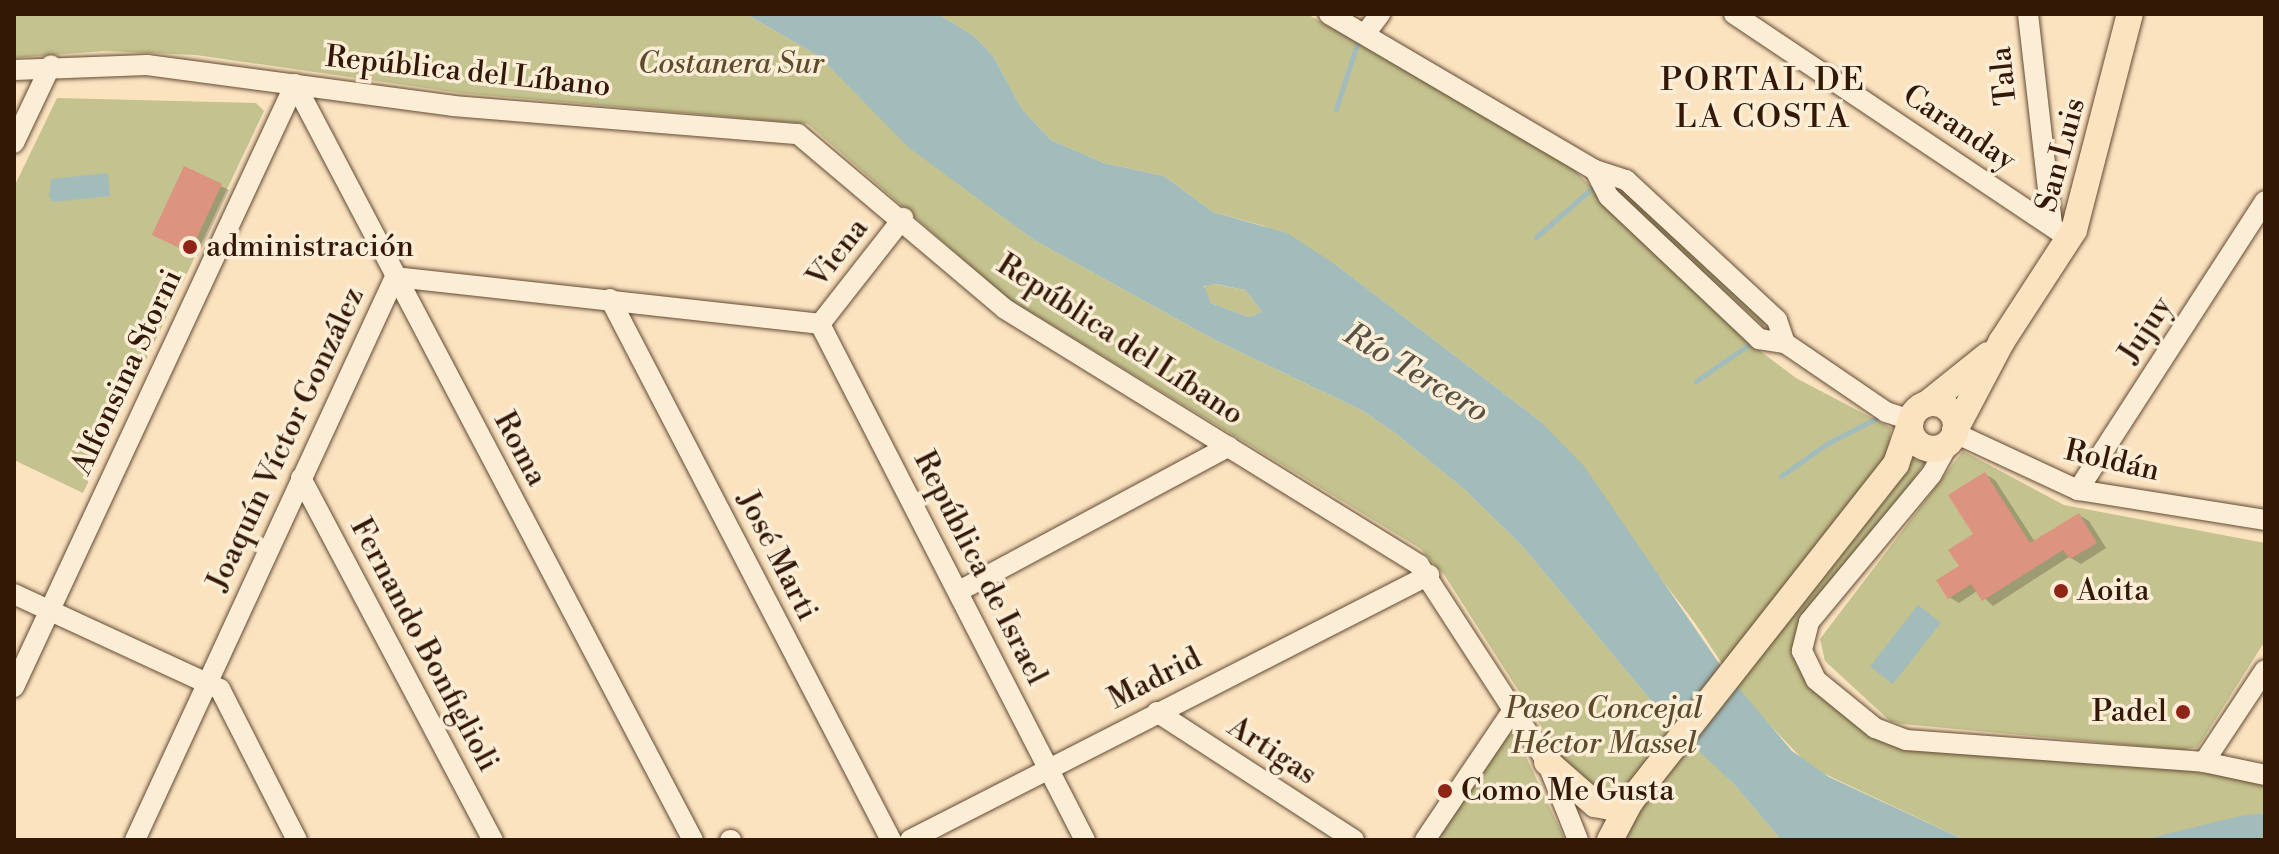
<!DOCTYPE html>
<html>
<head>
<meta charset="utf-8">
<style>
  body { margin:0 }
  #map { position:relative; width:2279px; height:854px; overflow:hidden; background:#fbe3c0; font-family:"Libre Bodoni",serif }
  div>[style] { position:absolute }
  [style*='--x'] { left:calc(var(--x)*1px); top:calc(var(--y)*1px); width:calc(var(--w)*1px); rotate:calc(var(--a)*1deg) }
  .green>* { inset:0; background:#c4c28e }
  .water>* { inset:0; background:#a2bcbb; transform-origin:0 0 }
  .shadow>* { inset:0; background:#0003 }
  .stream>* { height:5px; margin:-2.5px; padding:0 2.5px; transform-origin:2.5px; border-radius:2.5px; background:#a2bcbb }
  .building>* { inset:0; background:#dc937f; transform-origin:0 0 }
  .roads { filter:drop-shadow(0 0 2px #644b34) drop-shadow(0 0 2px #644b34) }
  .minor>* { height:20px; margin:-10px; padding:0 10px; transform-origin:10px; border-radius:10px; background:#fcedd6 }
  .major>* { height:26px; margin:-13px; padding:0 13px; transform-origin:13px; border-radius:13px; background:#fbe3c0 }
  .major>.ring { margin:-13px; padding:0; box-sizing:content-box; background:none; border:26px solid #fbe3c0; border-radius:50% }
  .dots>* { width:22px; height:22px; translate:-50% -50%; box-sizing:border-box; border:4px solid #fcedd6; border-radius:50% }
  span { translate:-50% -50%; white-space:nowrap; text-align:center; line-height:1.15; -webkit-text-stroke:7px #fcedd6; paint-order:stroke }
  .park-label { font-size:30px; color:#5e4b2e; font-style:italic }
  .street-label { font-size:30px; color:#321805 }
  .poi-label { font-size:30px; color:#321805 }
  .left { translate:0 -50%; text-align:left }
  .right { translate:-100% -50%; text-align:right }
  .neighbourhood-label { font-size:32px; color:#321805; letter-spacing:2px }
  .water-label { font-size:32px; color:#595145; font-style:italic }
  .frame { position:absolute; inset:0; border:16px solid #321805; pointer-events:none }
</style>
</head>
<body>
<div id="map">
  <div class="green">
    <i style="clip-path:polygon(14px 14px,746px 14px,820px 57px,991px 208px,1034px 240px,1213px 339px,1363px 411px,1395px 433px,1464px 489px,1524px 548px,1674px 728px,1630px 790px,1607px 793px,1587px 784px,1563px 760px,1445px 576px,1421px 549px,1009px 299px,808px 124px,460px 93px,196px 55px,104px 51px,14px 58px)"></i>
    <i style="clip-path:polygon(938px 14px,1307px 14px,1562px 158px,1751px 344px,1796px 378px,1891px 428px,1884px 486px,1912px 459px,1926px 461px,1796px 650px,1861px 724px,2265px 782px,2265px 813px,2142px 840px,1965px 840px,1810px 767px,1747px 701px,1695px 623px,1540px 421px,1335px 264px,1264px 226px,1213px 212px,1164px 176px,1104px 163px,1051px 140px,1022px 109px,993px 56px,973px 35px)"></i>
    <i style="clip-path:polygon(57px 98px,256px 103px,264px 111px,83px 493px,14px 460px,14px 187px)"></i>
    <i style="clip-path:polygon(1624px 189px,1765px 322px,1764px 327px,1617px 194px)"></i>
    <i style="clip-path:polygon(1208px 283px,1245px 290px,1262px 312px,1249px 317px,1211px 303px,1203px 290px)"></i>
    <i style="clip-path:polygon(1963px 451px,2064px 505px,2265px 543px,2265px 641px,2198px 747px,2182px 750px,1902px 724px,1890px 721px,1825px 661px,1820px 639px)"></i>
    <i style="clip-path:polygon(1507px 733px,1516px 735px,1565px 840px,1432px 840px)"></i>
    <i style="clip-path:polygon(1689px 740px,1734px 784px,1781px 840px,1620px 840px)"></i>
  </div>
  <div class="water">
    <i style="clip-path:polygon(evenodd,746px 14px,938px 14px,973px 35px,993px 56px,1022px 109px,1051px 140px,1104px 163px,1164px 176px,1213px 212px,1287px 233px,1335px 264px,1540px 421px,1584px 466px,1725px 672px,1792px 751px,1829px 777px,1965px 840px,1781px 840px,1734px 784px,1674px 728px,1524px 548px,1464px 489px,1395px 433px,1363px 411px,1213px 339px,1034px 240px,908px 147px,820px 57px,746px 14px,1215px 284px,1245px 290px,1262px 312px,1249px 317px,1211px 303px,1204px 286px,1215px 284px)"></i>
    <i style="clip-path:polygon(108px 173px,110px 196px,53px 202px,49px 196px,51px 179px)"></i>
    <i style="left:1918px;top:605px;width:29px;height:78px;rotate:38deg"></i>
    <i style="clip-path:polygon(2265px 813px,2265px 840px,2142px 840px,2240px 816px)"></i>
  </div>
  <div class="shadow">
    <i style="clip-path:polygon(185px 169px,229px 190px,198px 256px,161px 238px)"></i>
    <i style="clip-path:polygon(1985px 474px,1995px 480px,2035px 542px,2079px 515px,2089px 521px,2106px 548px,2081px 564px,2069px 557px,1993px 606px,1977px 591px,1959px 603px,1949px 597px,1976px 534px)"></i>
  </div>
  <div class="stream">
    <i style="--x:1336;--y:109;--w:71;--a:-72.1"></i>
    <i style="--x:1536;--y:237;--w:73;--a:-41.1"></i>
    <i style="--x:1696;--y:381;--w:65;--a:-34.4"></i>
    <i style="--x:1781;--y:476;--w:57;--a:-35.1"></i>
    <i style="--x:1828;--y:443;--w:55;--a:-27"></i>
  </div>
  <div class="building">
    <i style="left:184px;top:166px;width:42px;height:76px;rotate:25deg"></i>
    <i style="clip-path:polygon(1985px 472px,2030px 543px,2079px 513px,2097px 543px,2070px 559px,2063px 550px,1982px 601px,1971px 584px,1948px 599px,1936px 580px,1959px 566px,1948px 550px,1973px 534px,1948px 495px)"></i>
  </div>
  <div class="roads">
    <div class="minor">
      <i style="--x:1329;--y:14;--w:308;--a:30.4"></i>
      <i style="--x:1595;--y:170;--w:33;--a:18"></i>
      <i style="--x:1626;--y:180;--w:206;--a:42.8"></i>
      <i style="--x:1777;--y:320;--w:24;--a:71"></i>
      <i style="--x:1734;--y:14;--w:404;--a:33.8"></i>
      <i style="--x:2028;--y:14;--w:213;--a:83.5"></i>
      <i style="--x:1365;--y:34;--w:25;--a:-53"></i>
      <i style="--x:14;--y:70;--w:133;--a:-2.2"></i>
      <i style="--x:147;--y:65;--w:310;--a:7.6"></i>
      <i style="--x:454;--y:106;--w:345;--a:4.7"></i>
      <i style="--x:798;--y:134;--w:271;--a:40.2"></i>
      <i style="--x:1005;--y:309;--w:487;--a:31.7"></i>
      <i style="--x:1419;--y:565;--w:235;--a:57"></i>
      <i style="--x:1547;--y:762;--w:84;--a:68.3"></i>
      <i style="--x:295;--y:84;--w:854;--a:62.24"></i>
      <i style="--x:14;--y:143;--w:86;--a:-64.6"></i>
      <i style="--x:1595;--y:170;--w:30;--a:63"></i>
      <i style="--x:1609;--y:197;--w:207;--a:43.4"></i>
      <i style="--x:1759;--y:339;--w:26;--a:9"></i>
      <i style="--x:1785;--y:343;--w:122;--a:34.3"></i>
      <i style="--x:1886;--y:412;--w:25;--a:18"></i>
      <i style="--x:395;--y:277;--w:428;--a:6.3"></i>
      <i style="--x:610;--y:299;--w:610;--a:62.55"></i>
      <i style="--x:820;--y:324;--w:580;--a:62.82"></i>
      <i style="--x:820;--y:324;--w:135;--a:-51.9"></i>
      <i style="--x:1955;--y:433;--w:136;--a:24.9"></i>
      <i style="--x:2078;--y:490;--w:189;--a:9.1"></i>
      <i style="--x:1950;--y:441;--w:39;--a:119"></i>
      <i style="--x:1931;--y:475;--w:191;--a:129.7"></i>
      <i style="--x:1809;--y:622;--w:30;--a:104"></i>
      <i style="--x:1802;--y:651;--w:32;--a:64"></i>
      <i style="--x:1816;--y:680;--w:76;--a:39.1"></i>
      <i style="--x:1875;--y:728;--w:33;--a:21"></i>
      <i style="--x:1906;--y:740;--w:299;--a:4.2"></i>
      <i style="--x:2204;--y:762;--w:62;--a:12"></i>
      <i style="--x:301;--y:478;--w:410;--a:62.1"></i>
      <i style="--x:2078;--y:490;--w:344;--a:-57.1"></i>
      <i style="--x:959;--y:591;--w:306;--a:-28.2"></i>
      <i style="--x:14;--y:594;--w:227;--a:24.8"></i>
      <i style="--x:220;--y:689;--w:169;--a:63"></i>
      <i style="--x:14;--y:687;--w:665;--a:-65.01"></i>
      <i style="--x:1157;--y:712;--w:235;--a:33"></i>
      <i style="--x:2204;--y:762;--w:110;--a:-56.5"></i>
      <i style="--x:135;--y:840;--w:620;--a:-65.21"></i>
      <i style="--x:730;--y:840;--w:1;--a:0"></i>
      <i style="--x:910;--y:840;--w:583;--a:-27.05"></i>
      <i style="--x:1425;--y:840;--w:161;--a:-55.9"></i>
    </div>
    <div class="major">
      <i class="ring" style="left:1910px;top:403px;width:20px;height:20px"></i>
      <i style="--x:1927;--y:404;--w:78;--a:-38.8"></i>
      <i style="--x:1955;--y:430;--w:101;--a:-62.2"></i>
      <i style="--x:2002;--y:341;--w:132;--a:-57"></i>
      <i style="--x:2074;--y:230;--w:223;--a:-75.5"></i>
      <i style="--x:1547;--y:762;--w:64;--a:41.2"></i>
      <i style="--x:1595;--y:804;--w:16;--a:11"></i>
      <i style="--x:1611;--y:807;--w:20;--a:-15"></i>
      <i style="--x:1610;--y:840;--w:43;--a:-62.2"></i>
      <i style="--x:1630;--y:802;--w:430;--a:-51.8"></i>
      <i style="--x:1896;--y:464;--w:42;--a:-70.7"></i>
    </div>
  </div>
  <div class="dots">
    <i style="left:190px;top:247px;background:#8f2418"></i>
    <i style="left:2061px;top:591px;background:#8f2418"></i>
    <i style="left:2183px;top:712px;background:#8f2418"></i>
    <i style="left:1445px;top:791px;background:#8f2418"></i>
  </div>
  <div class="park-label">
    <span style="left:731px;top:64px">Costanera Sur</span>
    <span style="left:1604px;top:726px">Paseo Concejal<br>Héctor Massel</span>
  </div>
  <div class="street-label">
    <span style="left:468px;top:72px;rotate:6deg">República del Líbano</span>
    <span style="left:2004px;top:76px;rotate:-96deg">Tala</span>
    <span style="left:1959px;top:128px;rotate:34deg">Caranday</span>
    <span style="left:2061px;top:155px;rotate:-75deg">San Luis</span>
    <span style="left:838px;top:253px;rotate:-52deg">Viena</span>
    <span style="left:2146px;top:330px;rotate:-57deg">Jujuy</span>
    <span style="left:1120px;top:340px;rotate:33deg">República del Líbano</span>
    <span style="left:127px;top:372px;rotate:-65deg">Alfonsina Storni</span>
    <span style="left:286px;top:439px;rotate:-65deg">Joaquín Víctor González</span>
    <span style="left:520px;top:449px;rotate:62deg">Roma</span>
    <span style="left:2112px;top:461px;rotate:13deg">Roldán</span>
    <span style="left:777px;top:556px;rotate:63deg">José Marti</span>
    <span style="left:980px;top:568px;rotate:63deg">República de Israel</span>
    <span style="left:424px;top:645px;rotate:62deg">Fernando Bonfiglioli</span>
    <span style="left:1155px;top:679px;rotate:-27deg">Madrid</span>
    <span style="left:1272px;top:751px;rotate:33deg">Artigas</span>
  </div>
  <div class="poi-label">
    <span class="left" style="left:206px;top:247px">administración</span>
    <span class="left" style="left:2077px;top:591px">Aoita</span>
    <span class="right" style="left:2167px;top:712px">Padel</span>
    <span class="left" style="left:1461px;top:791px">Como Me Gusta</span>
  </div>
  <div class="neighbourhood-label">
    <span style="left:1763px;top:99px">PORTAL DE<br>LA COSTA</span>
  </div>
  <div class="water-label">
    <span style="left:1416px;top:373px;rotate:31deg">Río Tercero</span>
  </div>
  <div class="frame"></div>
</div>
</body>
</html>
